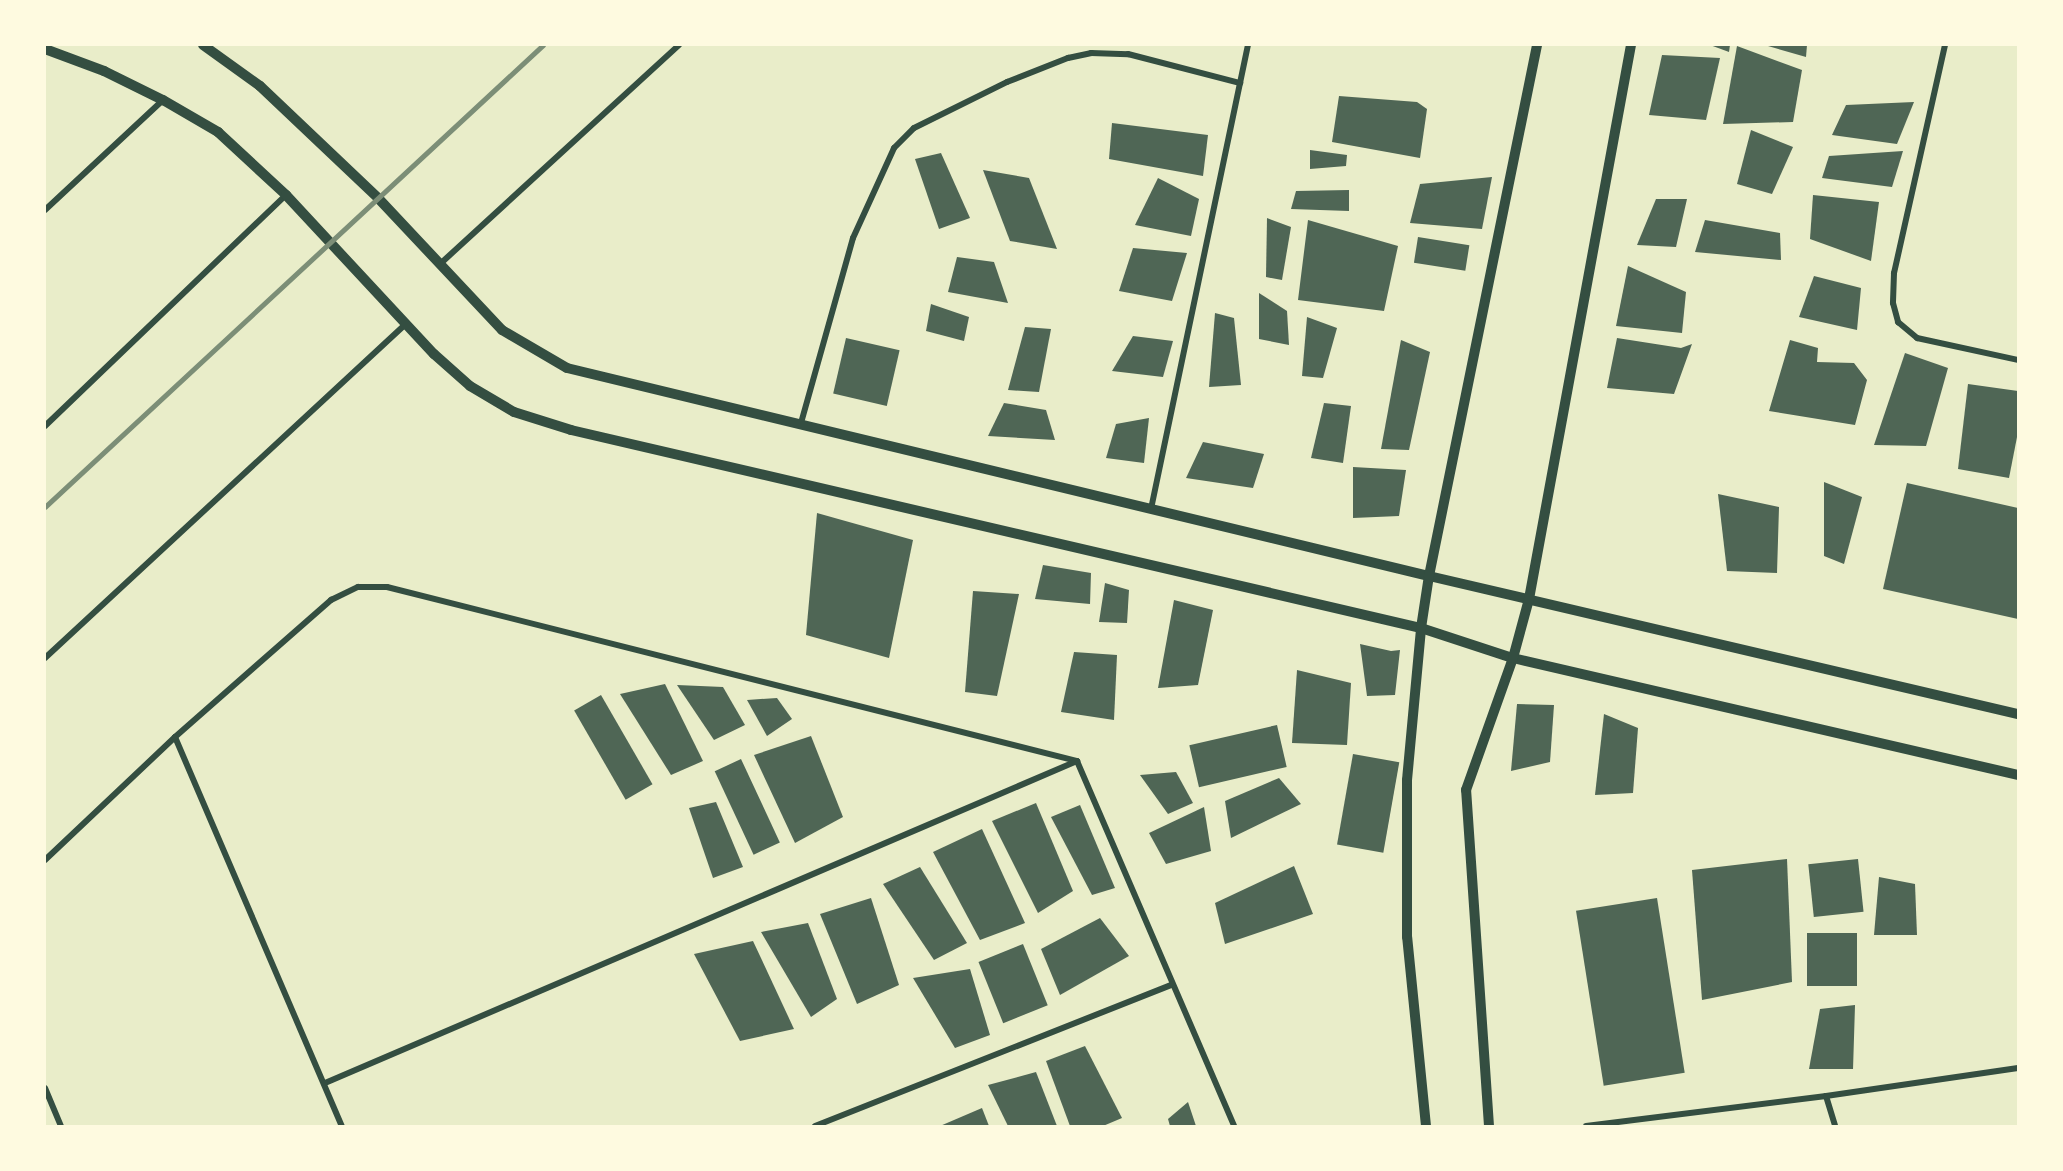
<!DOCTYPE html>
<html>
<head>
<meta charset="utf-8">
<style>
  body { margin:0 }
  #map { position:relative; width:2063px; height:1171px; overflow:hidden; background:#e9edc9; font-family:"Varela Round",sans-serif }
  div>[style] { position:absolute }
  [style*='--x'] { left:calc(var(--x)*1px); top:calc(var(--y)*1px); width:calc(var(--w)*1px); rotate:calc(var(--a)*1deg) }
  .building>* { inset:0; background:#4f6655; transform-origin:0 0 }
  .minor>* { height:6px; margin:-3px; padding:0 3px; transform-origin:3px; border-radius:3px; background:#344e41 }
  .tertiary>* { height:10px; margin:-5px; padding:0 5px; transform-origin:5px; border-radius:5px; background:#344e41 }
  .rail>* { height:4.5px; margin:-2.25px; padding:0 2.25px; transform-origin:2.25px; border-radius:2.25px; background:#7c8e77 }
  span { translate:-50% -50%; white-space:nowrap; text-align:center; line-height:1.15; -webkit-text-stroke:4.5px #fefae0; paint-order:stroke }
  .frame { position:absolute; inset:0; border:46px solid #fefae0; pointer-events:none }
</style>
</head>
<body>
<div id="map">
  <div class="building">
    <i style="clip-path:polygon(1710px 45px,1730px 45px,1729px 52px)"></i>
    <i style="clip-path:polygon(1768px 45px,1807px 45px,1806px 57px,1768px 46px)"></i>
    <i style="clip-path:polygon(1737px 46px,1802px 70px,1793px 122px,1723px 124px)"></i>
    <i style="clip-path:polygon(1662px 55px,1720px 58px,1706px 120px,1649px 115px)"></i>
    <i style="clip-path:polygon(1339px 96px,1417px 102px,1427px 109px,1420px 158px,1332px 142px)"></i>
    <i style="clip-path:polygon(1914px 102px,1897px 144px,1832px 135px,1846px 105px)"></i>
    <i style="clip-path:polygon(1112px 123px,1208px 135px,1203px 176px,1109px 159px)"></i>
    <i style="clip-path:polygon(1751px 130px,1793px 147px,1772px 194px,1737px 184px)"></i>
    <i style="clip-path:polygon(1310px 150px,1347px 155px,1346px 166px,1310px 169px)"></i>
    <i style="clip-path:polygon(1903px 151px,1892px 187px,1822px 178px,1829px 156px)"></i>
    <i style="clip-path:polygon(941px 153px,970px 218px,939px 229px,915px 159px)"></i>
    <i style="clip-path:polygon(983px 170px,1029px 178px,1057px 249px,1010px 241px)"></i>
    <i style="clip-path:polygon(1492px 177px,1482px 229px,1410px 223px,1420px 184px)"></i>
    <i style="clip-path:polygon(1158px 178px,1199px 199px,1191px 236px,1135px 225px)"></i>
    <i style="clip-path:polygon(1349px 190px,1349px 211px,1291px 209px,1296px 191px)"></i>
    <i style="clip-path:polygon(1813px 195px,1879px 202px,1871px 261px,1810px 239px)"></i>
    <i style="clip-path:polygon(1656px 199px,1687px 199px,1676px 247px,1637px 245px)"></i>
    <i style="clip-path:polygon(1267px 218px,1291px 227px,1282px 280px,1266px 277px)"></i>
    <i style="clip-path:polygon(1308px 220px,1398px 246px,1384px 311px,1298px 300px)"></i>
    <i style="clip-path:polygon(1705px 220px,1780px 233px,1781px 260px,1695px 252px)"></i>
    <i style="left:1418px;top:237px;width:52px;height:26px;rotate:9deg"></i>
    <i style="clip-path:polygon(1133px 248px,1187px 253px,1172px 301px,1119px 291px)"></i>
    <i style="clip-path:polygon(957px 257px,994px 262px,1008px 303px,948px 292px)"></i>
    <i style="clip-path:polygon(1628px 266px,1686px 292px,1682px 333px,1616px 326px)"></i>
    <i style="clip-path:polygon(1814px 276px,1861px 288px,1857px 330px,1799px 317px)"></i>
    <i style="clip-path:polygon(1259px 293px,1287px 311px,1289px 345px,1259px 339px)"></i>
    <i style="clip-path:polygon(931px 304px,969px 317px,964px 341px,926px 331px)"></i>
    <i style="clip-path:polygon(1215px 313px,1234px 318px,1241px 385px,1209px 387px)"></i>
    <i style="clip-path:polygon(1307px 317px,1337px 328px,1323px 378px,1302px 376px)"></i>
    <i style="clip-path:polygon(1025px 327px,1051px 329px,1039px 392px,1008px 390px)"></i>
    <i style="clip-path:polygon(1133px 336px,1173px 341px,1163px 377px,1112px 371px)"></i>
    <i style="left:846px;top:338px;width:55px;height:57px;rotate:13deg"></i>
    <i style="clip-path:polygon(1617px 338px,1681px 348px,1692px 344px,1674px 394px,1607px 388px)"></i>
    <i style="clip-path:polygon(1401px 340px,1430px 352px,1409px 450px,1381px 449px)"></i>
    <i style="clip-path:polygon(1790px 340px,1818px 348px,1817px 362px,1854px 363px,1867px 380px,1855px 425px,1769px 411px)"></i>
    <i style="clip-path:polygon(1905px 353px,1948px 368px,1926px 446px,1874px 445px)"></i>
    <i style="clip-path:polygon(1968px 384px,2018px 391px,2018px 432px,2009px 478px,1958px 469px)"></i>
    <i style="clip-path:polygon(1004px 403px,1046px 410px,1055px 440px,988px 436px)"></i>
    <i style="clip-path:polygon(1324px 403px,1351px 406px,1343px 463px,1311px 458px)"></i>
    <i style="clip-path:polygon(1149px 418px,1144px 463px,1106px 458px,1116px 424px)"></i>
    <i style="clip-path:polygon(1203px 442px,1264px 454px,1253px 488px,1186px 478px)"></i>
    <i style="clip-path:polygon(1353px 467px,1406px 470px,1399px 516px,1353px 518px)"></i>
    <i style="clip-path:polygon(1824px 482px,1862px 497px,1844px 564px,1824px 556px)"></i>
    <i style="clip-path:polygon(1907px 483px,2018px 508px,2018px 619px,1883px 589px)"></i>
    <i style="clip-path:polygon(1718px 494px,1779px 507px,1777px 573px,1727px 571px)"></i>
    <i style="clip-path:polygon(817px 513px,913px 540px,889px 658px,806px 635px)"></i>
    <i style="clip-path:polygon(1043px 565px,1091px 573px,1090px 604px,1035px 599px)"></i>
    <i style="clip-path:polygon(1105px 583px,1129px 590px,1127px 623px,1099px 622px)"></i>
    <i style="clip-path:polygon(973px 591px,1019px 594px,997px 696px,965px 692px)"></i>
    <i style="clip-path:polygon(1174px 600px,1213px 610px,1198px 685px,1158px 688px)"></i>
    <i style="clip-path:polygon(1360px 644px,1391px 651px,1400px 650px,1395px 695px,1367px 696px)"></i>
    <i style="clip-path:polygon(1074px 652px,1117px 655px,1114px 720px,1061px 712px)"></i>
    <i style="clip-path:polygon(1297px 670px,1351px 683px,1347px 745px,1292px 743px)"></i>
    <i style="clip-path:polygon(665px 684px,703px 761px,671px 775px,620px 694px)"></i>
    <i style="clip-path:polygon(677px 685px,723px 687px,745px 725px,714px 740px)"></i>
    <i style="left:601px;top:695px;width:103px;height:31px;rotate:60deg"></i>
    <i style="clip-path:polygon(777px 698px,792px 719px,767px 736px,747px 700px)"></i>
    <i style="clip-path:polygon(1517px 704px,1554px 705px,1550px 762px,1511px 771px)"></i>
    <i style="clip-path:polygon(1604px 714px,1638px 728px,1633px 793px,1595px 795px)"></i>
    <i style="left:1277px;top:725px;width:43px;height:90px;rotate:77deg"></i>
    <i style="clip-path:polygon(811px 736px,843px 817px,795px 843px,754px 755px)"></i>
    <i style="left:1353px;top:754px;width:47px;height:92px;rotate:10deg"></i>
    <i style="left:741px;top:759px;width:92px;height:29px;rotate:65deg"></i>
    <i style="clip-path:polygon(1176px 772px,1193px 803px,1168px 814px,1140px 775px)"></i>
    <i style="clip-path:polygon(1279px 778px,1301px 804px,1231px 838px,1225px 801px)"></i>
    <i style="clip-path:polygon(716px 802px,743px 867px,713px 878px,689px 808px)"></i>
    <i style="clip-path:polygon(1036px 803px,1073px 891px,1038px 913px,992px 821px)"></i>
    <i style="clip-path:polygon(1080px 805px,1115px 888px,1092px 895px,1051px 817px)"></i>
    <i style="clip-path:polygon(1204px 807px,1211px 851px,1166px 864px,1149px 833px)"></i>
    <i style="clip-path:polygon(982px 829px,1025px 923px,980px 940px,933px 852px)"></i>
    <i style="clip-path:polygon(1787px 859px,1792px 982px,1702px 1000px,1692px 870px)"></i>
    <i style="left:1858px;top:859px;width:53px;height:50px;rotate:84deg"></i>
    <i style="clip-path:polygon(1294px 866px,1313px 914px,1225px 944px,1215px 903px)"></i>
    <i style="clip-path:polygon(920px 867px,967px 943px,934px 960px,883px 884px)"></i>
    <i style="clip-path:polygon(1879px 877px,1915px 884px,1917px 935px,1874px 935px)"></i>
    <i style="clip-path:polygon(871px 898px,899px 985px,857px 1004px,820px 914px)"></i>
    <i style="left:1657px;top:898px;width:177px;height:82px;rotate:81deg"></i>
    <i style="clip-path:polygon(1100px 918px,1129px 956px,1060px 995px,1041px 949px)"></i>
    <i style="clip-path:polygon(808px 923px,837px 999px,811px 1017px,761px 932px)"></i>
    <i style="left:1857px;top:933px;width:53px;height:50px;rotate:90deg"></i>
    <i style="clip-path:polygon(753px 941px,794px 1029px,740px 1041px,694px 954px)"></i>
    <i style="left:1023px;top:944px;width:66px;height:48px;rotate:68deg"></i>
    <i style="clip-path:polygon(970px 969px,990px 1035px,955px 1048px,913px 978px)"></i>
    <i style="clip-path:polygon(1855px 1005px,1853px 1069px,1809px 1069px,1820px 1009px)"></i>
    <i style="clip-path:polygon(1085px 1046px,1122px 1118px,1103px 1126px,1070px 1126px,1046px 1061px)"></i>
    <i style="clip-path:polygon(1036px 1072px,1057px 1126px,1008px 1126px,988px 1085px)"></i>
    <i style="clip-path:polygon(1188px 1102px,1196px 1126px,1170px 1126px,1168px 1119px)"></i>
    <i style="clip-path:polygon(982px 1108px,989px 1126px,940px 1126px)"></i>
  </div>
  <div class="minor">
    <i style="--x:1945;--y:45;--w:234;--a:102.6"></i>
    <i style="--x:1894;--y:273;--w:30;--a:92"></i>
    <i style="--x:1893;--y:303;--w:20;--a:75"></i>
    <i style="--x:1898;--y:322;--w:25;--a:40"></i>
    <i style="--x:1917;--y:338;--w:103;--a:12.3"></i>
    <i style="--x:45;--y:210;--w:161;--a:-43"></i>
    <i style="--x:440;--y:264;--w:324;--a:-42.5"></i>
    <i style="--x:801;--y:423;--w:192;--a:-74.3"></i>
    <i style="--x:853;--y:238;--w:99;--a:-65.5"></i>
    <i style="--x:894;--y:148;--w:28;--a:-45"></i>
    <i style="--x:914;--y:128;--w:104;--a:-26.3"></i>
    <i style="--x:1007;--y:82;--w:66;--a:-21.5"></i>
    <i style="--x:1068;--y:58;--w:24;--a:-12"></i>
    <i style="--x:1091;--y:53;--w:37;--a:2"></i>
    <i style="--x:1128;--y:54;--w:116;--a:14.5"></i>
    <i style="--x:45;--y:426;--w:334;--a:-43.8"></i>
    <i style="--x:1151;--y:509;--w:474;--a:-78.2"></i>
    <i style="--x:45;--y:658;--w:492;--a:-42.8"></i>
    <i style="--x:175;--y:737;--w:423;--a:66.8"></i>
    <i style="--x:45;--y:860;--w:179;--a:-43.4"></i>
    <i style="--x:175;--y:737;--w:208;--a:-41.3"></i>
    <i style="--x:331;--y:600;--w:30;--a:-26"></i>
    <i style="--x:358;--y:587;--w:29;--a:0"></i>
    <i style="--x:387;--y:587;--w:712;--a:14.15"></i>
    <i style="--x:1077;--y:761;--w:397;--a:66.7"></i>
    <i style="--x:325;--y:1083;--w:818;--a:-23.18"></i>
    <i style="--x:45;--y:1088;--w:41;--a:67.2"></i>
    <i style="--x:1826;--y:1096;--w:31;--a:73"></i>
    <i style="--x:815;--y:1126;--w:384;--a:-21.6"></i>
    <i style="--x:1586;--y:1126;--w:242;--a:-7.1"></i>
    <i style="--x:1826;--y:1096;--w:194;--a:-8.3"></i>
  </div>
  <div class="tertiary">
    <i style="--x:203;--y:45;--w:70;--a:35.7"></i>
    <i style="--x:260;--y:86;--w:163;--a:43.5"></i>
    <i style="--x:378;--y:198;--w:181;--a:46.8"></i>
    <i style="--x:502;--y:330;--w:75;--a:30.3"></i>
    <i style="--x:567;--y:368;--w:887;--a:13.57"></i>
    <i style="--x:1429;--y:576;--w:605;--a:13.19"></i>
    <i style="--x:45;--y:49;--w:63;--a:20.4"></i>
    <i style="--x:104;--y:71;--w:66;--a:26.2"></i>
    <i style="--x:163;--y:100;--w:64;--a:30.2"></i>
    <i style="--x:218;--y:132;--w:93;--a:42.8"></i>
    <i style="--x:286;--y:195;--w:217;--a:47.1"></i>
    <i style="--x:434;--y:354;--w:48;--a:41.6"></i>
    <i style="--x:470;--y:386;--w:51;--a:30.6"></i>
    <i style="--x:514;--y:412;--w:60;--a:17.5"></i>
    <i style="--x:571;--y:430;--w:873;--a:13.11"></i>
    <i style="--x:1421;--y:628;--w:97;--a:18.1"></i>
    <i style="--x:1513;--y:658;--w:518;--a:13.04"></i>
    <i style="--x:1426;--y:1126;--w:190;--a:-95.7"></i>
    <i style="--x:1407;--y:937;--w:157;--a:-90"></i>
    <i style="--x:1407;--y:780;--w:153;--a:-84.7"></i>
    <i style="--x:1421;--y:628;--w:53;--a:-81.3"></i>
    <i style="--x:1429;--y:576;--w:542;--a:-78.5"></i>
    <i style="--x:1489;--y:1126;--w:337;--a:-93.9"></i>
    <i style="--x:1466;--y:790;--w:140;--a:-70.4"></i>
    <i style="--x:1513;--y:658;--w:61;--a:-74.8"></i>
    <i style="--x:1529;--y:599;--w:563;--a:-79.57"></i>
  </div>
  <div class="rail">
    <i style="--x:45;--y:507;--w:679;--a:-42.85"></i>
  </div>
  <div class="frame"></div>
</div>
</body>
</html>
